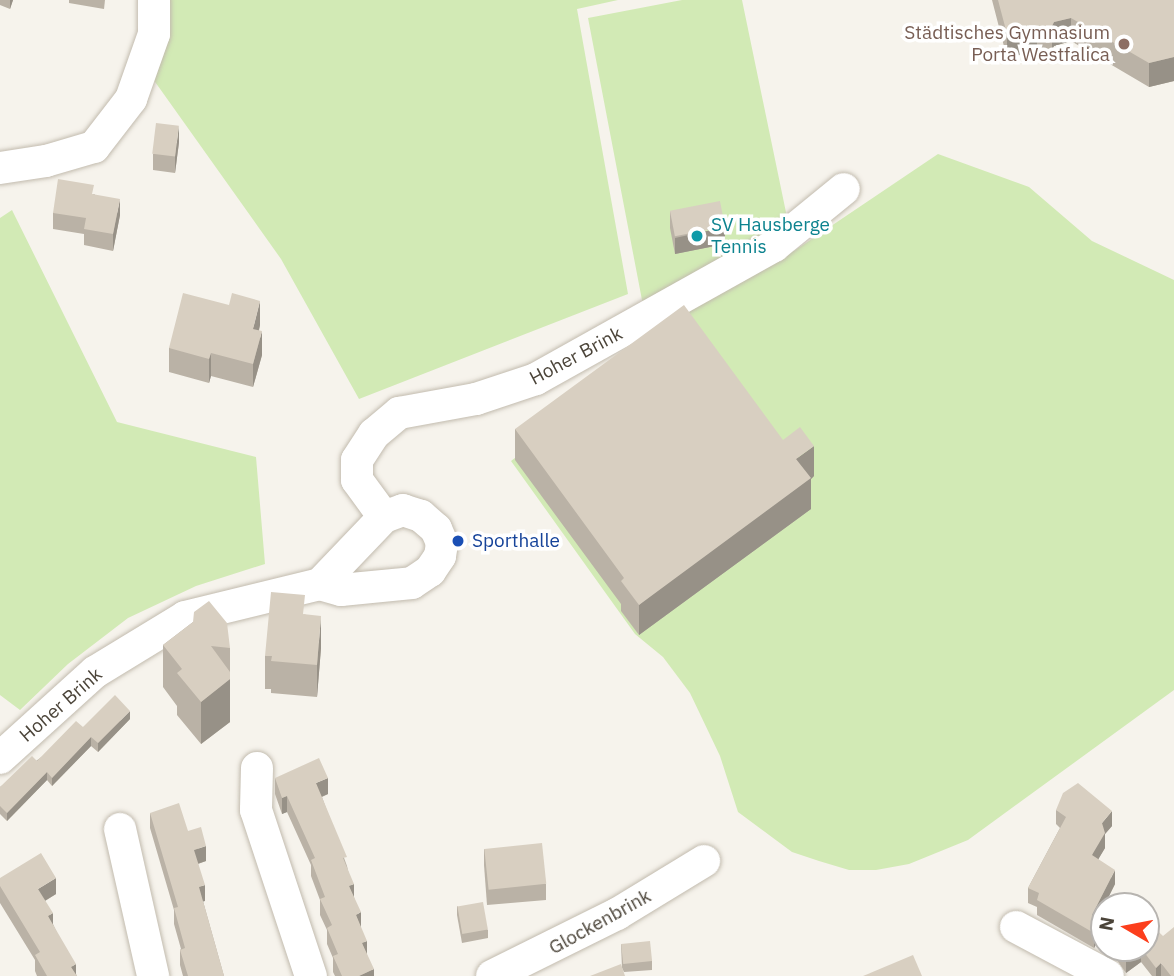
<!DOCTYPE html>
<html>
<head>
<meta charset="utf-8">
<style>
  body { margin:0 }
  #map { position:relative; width:1174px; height:976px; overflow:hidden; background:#f6f3ec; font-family:"IBM Plex Sans",sans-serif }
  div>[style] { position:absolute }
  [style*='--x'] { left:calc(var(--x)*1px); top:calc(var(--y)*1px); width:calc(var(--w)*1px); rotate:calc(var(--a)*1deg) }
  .green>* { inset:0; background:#d2eab5 }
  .roads { filter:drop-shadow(0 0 2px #c2bbae) drop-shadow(0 0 2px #c2bbae) }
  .minor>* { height:32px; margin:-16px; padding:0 16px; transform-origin:16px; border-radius:16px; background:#fff }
  .wall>* { inset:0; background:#bab2a6 }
  .shaded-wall>* { inset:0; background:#979187 }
  .building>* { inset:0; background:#d8cfc1; transform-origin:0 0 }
  .dots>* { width:19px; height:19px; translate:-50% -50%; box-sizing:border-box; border:4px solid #fff; border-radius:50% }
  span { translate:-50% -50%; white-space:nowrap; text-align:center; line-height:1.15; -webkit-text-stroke:7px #fff; paint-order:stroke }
  .education-label { font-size:19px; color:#785e54 }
  .right { translate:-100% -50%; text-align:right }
  .culture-label { font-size:19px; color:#0d838f }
  .left { translate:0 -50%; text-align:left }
  .street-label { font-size:19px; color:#4b4439 }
  .transit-label { font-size:19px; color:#164399 }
  .north { position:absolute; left:1090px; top:892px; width:70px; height:70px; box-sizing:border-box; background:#fff; border:2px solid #b7b4b0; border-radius:50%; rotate:280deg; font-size:19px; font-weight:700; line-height:28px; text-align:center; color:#4b4439 }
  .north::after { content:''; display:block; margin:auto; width:24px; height:32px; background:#fc3f1d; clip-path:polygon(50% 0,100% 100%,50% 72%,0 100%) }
</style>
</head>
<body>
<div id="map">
  <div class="green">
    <i style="clip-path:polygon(158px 0,618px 0,577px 9px,628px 294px,359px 399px,281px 259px,153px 79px)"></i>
    <i style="clip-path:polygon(682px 0,742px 0,794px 251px,938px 154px,1029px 187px,1092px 241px,1174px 280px,1174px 690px,968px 840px,909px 864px,876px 870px,849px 870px,819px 861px,792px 852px,738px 812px,720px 756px,690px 693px,663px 657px,635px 634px,511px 461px,667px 342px,642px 300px,588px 18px)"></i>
    <i style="clip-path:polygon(12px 210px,117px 422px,256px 457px,265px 564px,196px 586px,128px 618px,68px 664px,20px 710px,0 695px,0 218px)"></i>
  </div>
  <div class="roads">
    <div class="minor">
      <i style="--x:0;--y:168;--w:47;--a:-8.7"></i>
      <i style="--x:46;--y:161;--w:50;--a:-16.3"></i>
      <i style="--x:94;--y:147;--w:61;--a:-52.4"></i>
      <i style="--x:131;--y:99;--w:69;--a:-70.5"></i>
      <i style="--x:154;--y:34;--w:34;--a:-90"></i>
      <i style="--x:384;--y:517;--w:46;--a:-126.1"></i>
      <i style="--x:357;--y:480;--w:20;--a:-90"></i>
      <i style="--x:357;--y:460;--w:31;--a:-57"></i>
      <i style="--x:374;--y:434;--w:33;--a:-40"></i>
      <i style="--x:399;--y:413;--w:78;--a:-10.3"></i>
      <i style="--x:476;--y:399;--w:63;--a:-18.4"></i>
      <i style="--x:536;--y:379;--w:273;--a:-29.2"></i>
      <i style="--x:774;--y:246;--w:90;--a:-39.2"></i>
      <i style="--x:0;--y:758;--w:128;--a:-42.2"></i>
      <i style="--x:95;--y:672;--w:105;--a:-31.4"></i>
      <i style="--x:185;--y:617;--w:139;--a:-13.7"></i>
      <i style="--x:320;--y:584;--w:22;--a:16"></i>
      <i style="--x:341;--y:590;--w:71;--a:-5.6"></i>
      <i style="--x:412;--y:583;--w:22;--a:-34"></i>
      <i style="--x:430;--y:571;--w:18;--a:-56"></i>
      <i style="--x:440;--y:556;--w:13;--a:-81"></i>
      <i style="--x:442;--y:543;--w:15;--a:-113"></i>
      <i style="--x:436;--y:529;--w:20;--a:-139"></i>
      <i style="--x:421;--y:516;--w:19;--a:-162"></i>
      <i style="--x:403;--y:510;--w:20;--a:160"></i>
      <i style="--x:384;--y:517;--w:93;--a:133.7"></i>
      <i style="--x:257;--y:768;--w:42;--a:91.4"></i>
      <i style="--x:256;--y:810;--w:175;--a:71.7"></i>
      <i style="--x:120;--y:829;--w:151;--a:77.3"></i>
      <i style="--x:1016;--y:927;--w:104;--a:28"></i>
      <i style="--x:492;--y:976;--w:140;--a:-26.4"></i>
      <i style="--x:617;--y:914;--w:102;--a:-31.3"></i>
    </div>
  </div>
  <div class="wall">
    <i style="clip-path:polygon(0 0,13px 0,10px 9px,0 5px)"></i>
    <i style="clip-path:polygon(69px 0,105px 0,104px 9px,69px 3px)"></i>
    <i style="clip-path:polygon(992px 0,1174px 0,1174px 81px,1149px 87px,1071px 41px,1054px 46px,1052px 50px,1037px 50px,1007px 58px)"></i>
    <i style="clip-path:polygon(179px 142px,175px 173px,153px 170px,153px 154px)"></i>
    <i style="clip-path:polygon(94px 194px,120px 215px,113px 251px,84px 245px,84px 234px,53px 229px,53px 213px)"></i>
    <i style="clip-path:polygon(670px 211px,725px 244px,675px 254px,670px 228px)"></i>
    <i style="clip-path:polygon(260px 325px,259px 331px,262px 355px,253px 387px,211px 376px,209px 383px,169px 372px,169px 348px)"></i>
    <i style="clip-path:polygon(515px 429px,783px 440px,814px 476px,811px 479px,811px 509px,639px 635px,621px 611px,621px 604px,515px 460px)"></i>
    <i style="clip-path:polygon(305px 614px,321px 648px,317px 697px,271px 693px,271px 689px,265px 689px,265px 656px)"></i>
    <i style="clip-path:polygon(193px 622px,230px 648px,230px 722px,201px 744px,177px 715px,177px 706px,163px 687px,163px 645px)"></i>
    <i style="clip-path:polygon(130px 719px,98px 752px,91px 746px,52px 786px,47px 780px,7px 821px,0 814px,0 787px,83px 727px)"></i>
    <i style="clip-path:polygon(275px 778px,328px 794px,322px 797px,347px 866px,367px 955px,374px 976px,335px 976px,333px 972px,333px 958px,327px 944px,327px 930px,320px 915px,320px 900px,311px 876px,311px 865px,287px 812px,282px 814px,275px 794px)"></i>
    <i style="clip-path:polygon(1056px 810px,1112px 826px,1105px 834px,1105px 848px,1098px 859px,1115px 884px,1098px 918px,1101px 935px,1094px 948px,1037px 915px,1037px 907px,1028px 903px,1028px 888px,1060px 828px,1056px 824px)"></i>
    <i style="clip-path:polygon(150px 813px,188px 831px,206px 861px,198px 864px,205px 901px,203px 901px,224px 976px,183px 976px,180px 965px,180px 950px,181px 949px,174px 924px,174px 910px,150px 828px)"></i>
    <i style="clip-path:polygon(484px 849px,546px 884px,546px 900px,487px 905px,484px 865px)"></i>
    <i style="clip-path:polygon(0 878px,56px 894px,45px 901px,53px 924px,77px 976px,37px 976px,35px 971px,35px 960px,0 903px)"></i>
    <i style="clip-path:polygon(457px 906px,488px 930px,488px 938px,462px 943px,457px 915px)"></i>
    <i style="clip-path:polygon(621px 944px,652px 961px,652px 970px,624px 972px,622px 968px)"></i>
    <i style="clip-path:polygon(1117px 948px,1146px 948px,1174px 976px,1152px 976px,1141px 962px,1126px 973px,1117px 960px)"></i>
  </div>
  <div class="shaded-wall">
    <i style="clip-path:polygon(10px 0,13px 0,10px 9px)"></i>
    <i style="clip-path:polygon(1071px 18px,1071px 41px,1054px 46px,1052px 50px,1052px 26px,1054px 22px)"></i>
    <i style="clip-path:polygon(1037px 26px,1037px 50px,1007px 58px,1007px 34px)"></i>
    <i style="clip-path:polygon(1174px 57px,1174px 81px,1149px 87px,1149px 63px)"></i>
    <i style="clip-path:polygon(179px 126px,179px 142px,175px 173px,175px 156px)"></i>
    <i style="clip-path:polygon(120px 199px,120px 215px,113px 251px,113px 234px)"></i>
    <i style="clip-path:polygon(725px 227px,725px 244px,675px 254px,675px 238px)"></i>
    <i style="clip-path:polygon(260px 301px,260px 325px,253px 353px,253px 329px)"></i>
    <i style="clip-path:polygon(262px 331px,262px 355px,253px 387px,253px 364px)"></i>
    <i style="clip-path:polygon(211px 353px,211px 376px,209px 383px,209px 359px)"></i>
    <i style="clip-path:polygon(814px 446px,814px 476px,811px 479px,811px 509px,639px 635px,639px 605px,796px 459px)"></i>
    <i style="clip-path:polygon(321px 616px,321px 648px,317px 697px,317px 665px)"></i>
    <i style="clip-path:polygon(230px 679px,230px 722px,201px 744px,201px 702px)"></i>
    <i style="clip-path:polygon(130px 711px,130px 719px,98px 752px,98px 743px)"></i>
    <i style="clip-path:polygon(91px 737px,91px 746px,52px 786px,52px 778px)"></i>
    <i style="clip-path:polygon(47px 772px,47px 780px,7px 821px,7px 813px)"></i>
    <i style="clip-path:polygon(328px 778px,328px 794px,316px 799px,316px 783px)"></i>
    <i style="clip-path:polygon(287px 796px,287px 812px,282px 814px,282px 798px)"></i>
    <i style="clip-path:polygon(1112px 811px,1112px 826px,1105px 834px,1105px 848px,1092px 870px,1092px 855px,1102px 823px)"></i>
    <i style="clip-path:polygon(206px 846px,206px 861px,194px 865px,194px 850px)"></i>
    <i style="clip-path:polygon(1115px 870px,1115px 884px,1092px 930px,1092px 915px)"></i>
    <i style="clip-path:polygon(56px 878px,56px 894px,38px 905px,38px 889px)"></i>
    <i style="clip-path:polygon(354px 884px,354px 900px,349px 886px)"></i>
    <i style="clip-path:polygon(205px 885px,205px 901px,199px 903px,199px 887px)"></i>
    <i style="clip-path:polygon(361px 912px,361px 929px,356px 915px)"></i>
    <i style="clip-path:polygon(53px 913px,53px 930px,48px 916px)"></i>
    <i style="clip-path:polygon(1101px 920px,1101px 935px,1094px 948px,1094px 933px)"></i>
    <i style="clip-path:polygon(367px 941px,367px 957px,362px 943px)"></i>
    <i style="clip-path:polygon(1141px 948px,1141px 962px,1126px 973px,1126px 960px)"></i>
    <i style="clip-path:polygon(1161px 963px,1161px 976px,1156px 976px,1156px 968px)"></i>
    <i style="clip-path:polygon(76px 964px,76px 976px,71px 967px)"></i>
    <i style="clip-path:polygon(374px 969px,374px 976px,359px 976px)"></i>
  </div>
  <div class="building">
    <i style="clip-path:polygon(998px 0,1174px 0,1174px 57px,1149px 63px,1071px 18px,1054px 22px,1052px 26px,1037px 26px,1007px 34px)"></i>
    <i style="left:156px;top:123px;width:23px;height:31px;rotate:7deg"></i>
    <i style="clip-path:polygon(58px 179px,94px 185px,92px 194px,120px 199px,113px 234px,84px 229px,86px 218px,53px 213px)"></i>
    <i style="left:720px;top:201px;width:26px;height:51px;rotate:79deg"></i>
    <i style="clip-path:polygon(183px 293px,229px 305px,232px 293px,260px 301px,253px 329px,262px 331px,253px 364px,211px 353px,209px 359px,169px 348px)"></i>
    <i style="clip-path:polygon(684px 305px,783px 440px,800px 427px,814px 446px,796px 459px,811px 478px,639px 605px,621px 581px,624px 578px,515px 429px)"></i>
    <i style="clip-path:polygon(271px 592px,305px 595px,303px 614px,321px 616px,317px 665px,271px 661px,272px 656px,265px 656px)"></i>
    <i style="clip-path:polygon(209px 601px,227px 623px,230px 648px,211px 646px,230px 672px,230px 679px,201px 702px,177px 673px,182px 669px,163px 645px,193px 622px,194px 612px)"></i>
    <i style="clip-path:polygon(115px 695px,130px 711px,98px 743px,91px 737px,52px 778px,47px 772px,7px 813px,0 806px,0 787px,32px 756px,37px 761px,76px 721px,83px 727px)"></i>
    <i style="clip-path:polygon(319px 758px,328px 778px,316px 783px,347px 857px,343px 858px,354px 884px,349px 886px,361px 912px,356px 915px,367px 941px,362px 943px,374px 969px,359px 976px,342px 976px,333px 956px,338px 954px,327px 928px,332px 925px,320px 899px,325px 897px,311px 860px,315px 858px,287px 796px,282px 798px,275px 778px)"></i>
    <i style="clip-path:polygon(1078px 783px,1112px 811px,1102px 823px,1105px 833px,1092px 855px,1115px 870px,1092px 915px,1101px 920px,1094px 933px,1037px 900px,1039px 893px,1028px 888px,1066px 817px,1056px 810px,1063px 793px)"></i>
    <i style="clip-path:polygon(179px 803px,188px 831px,201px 827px,206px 846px,194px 850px,205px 885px,199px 887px,224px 976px,188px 976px,180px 950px,185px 948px,174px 908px,178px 907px,150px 813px)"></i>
    <i style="left:542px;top:843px;width:41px;height:58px;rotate:84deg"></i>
    <i style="clip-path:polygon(41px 853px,56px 878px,38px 889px,53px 913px,48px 916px,76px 964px,71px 967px,77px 976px,47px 976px,35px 955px,40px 952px,0 886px,0 878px)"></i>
    <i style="left:483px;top:902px;width:28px;height:26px;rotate:80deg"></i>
    <i style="clip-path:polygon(1146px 920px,1163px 936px,1174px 927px,1174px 976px,1171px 976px,1161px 963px,1156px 968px,1141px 948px,1126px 960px,1118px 948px,1146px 948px)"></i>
    <i style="left:650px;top:941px;width:20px;height:29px;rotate:84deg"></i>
    <i style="clip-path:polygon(913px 955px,922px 976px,863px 976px)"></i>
    <i style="clip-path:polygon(621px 964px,625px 976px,590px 976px)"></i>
  </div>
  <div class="dots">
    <i style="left:1124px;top:44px;background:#8d6e63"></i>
    <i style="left:697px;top:236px;background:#0f9aa8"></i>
    <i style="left:458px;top:541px;background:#1a4fb4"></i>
  </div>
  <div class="education-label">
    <span class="right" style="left:1110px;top:44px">Städtisches Gymnasium<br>Porta Westfalica</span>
  </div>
  <div class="culture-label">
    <span class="left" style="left:711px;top:236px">SV Hausberge<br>Tennis</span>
  </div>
  <div class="street-label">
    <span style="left:576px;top:356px;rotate:-28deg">Hoher Brink</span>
    <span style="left:61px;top:705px;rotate:-41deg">Hoher Brink</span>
    <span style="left:600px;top:922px;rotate:-29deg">Glockenbrink</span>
  </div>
  <div class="transit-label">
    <span class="left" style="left:472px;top:541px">Sporthalle</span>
  </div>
  <div class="north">N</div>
</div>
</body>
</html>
